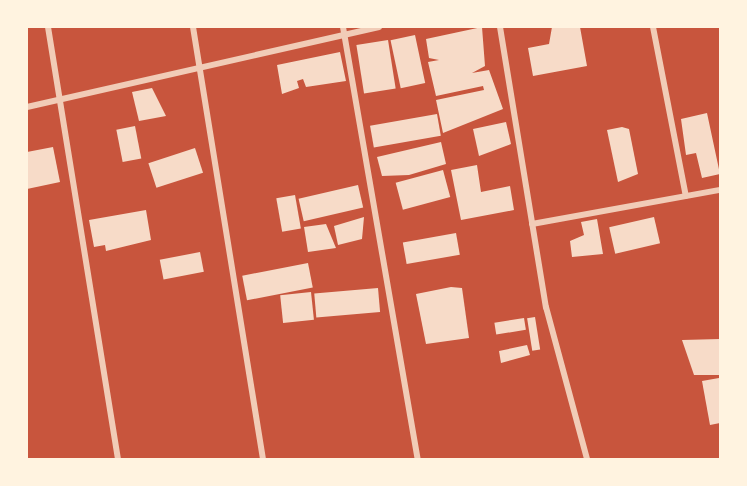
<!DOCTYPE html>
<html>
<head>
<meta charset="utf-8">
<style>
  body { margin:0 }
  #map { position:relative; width:747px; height:486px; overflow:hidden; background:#c8553d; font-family:"Fira Sans Condensed",sans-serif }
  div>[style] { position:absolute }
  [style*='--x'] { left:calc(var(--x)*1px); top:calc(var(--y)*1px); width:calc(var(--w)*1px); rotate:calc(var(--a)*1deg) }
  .building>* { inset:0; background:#f7dbc8; transform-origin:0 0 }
  .minor>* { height:6px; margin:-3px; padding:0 3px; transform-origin:3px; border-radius:3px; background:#f1ccb7 }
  span { translate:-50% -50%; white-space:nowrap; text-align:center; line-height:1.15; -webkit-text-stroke:5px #fff3e0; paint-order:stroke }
  .frame { position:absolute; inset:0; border:28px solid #fff3e0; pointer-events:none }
</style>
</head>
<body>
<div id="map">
  <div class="building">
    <i style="clip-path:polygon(482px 27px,485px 66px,472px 73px,489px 70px,503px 109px,443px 133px,436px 100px,484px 90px,483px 86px,436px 96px,428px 62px,439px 60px,429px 58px,426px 39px)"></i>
    <i style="clip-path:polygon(552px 27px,580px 27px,587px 66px,533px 76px,528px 48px,549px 44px)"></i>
    <i style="left:415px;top:35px;width:49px;height:25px;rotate:78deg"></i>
    <i style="left:388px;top:40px;width:49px;height:32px;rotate:81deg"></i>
    <i style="clip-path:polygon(340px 52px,346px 81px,306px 87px,303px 79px,297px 81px,299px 88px,282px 94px,277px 65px)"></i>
    <i style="clip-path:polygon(152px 88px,166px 116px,139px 121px,132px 92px)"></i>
    <i style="clip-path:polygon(707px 113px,720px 174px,702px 178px,696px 153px,686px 155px,681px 119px)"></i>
    <i style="left:437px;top:114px;width:22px;height:68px;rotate:80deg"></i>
    <i style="clip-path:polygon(506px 122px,511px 144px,479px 156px,473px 129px)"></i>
    <i style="left:135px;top:126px;width:33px;height:19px;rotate:79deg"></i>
    <i style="clip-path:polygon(622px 127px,629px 129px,638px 174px,618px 182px,607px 130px)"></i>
    <i style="clip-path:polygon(441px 142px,446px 164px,409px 175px,382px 176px,377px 157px)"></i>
    <i style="clip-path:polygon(53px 147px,60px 182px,27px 189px,27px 152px)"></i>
    <i style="left:195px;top:148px;width:26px;height:49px;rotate:72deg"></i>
    <i style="clip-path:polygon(477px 165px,481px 192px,510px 186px,514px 210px,461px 220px,451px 170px)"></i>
    <i style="left:443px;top:170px;width:28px;height:49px;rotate:75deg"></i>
    <i style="left:358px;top:185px;width:23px;height:61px;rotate:77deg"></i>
    <i style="left:295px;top:195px;width:34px;height:19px;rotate:80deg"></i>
    <i style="clip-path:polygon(146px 210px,151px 240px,106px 251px,105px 245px,94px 247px,89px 220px)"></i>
    <i style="clip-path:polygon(364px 217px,362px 239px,338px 245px,334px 226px)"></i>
    <i style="left:654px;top:217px;width:27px;height:46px;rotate:77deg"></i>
    <i style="clip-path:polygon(597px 219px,603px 254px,572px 257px,570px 241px,584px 235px,581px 222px)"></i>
    <i style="clip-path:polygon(326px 224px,336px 248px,308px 252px,304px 227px)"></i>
    <i style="left:456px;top:233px;width:22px;height:54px;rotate:80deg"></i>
    <i style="left:200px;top:252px;width:20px;height:41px;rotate:79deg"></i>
    <i style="left:308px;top:263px;width:25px;height:67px;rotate:79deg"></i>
    <i style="clip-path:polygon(451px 287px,462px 288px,469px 338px,426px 344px,416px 294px)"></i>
    <i style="left:378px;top:288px;width:24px;height:64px;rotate:85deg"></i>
    <i style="left:311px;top:292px;width:28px;height:31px;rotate:84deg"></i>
    <i style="left:535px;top:317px;width:33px;height:8px;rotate:81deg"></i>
    <i style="left:524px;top:318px;width:12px;height:30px;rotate:81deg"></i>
    <i style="clip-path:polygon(720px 339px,720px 375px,694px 375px,682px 340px)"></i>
    <i style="clip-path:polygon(527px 345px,530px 355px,501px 363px,499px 351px)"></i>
    <i style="clip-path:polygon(719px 378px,720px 423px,710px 425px,702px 381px)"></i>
  </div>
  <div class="minor">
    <i style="--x:48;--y:27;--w:438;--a:80.8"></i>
    <i style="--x:193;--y:27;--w:438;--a:80.8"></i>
    <i style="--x:343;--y:27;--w:438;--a:80.2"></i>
    <i style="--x:500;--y:27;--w:284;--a:80.7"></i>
    <i style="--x:546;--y:307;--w:157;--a:74.9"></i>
    <i style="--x:653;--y:27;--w:172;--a:79"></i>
    <i style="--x:27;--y:107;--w:361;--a:-12.8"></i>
    <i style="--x:532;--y:224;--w:191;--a:-10.3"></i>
  </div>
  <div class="frame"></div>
</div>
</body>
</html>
